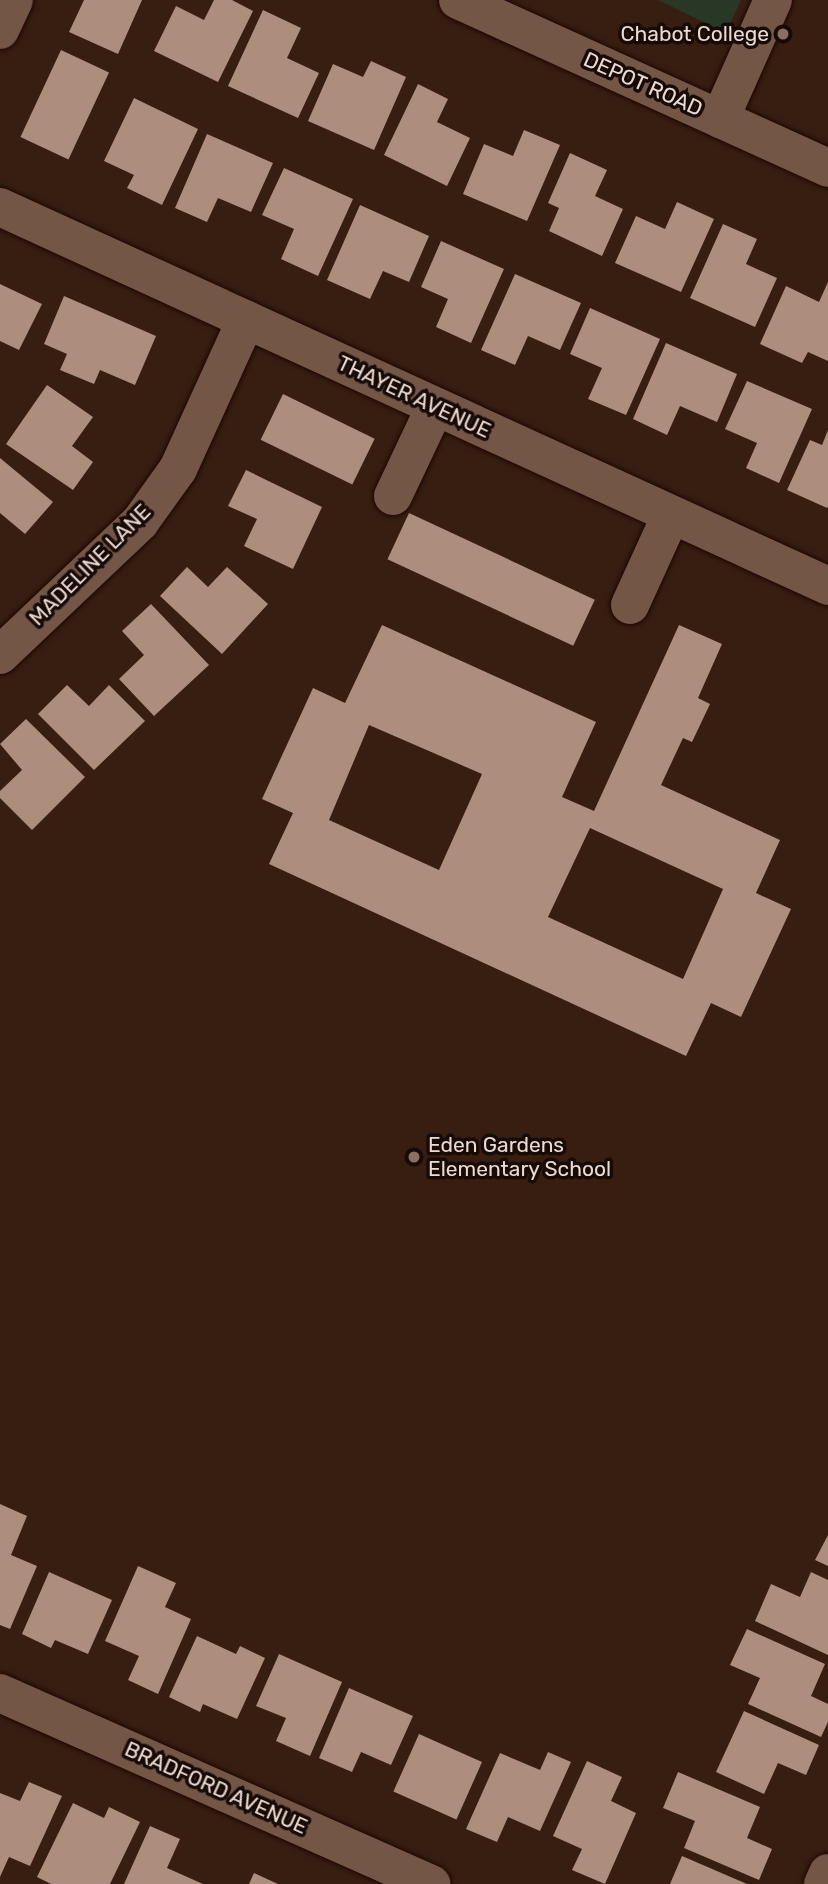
<!DOCTYPE html>
<html>
<head>
<meta charset="utf-8">
<style>
  body { margin:0 }
  #map { position:relative; width:828px; height:1884px; overflow:hidden; background:#371e11; font-family:Rubik,sans-serif }
  div>[style] { position:absolute }
  [style*='--x'] { left:calc(var(--x)*1px); top:calc(var(--y)*1px); width:calc(var(--w)*1px); rotate:calc(var(--a)*1deg) }
  .green>* { inset:0; background:#283726 }
  .building>* { inset:0; background:#ad8d7e; transform-origin:0 0 }
  .roads { filter:drop-shadow(0 0 2px #1e0700) drop-shadow(0 0 2px #1e0700) }
  .minor>* { height:38px; margin:-19px; padding:0 19px; transform-origin:19px; border-radius:19px; background:#745647 }
  .dots>* { width:19px; height:19px; translate:-50% -50%; box-sizing:border-box; border:4px solid #170b06; border-radius:50% }
  span { translate:-50% -50%; white-space:nowrap; text-align:center; line-height:1.15; -webkit-text-stroke:7px #170b06; paint-order:stroke }
  .poi-label { font-size:21px; color:#ecdad2 }
  .right { translate:-100% -50%; text-align:right }
  .left { translate:0 -50%; text-align:left }
  .street-label { font-size:21px; color:#ecdad2 }
</style>
</head>
<body>
<div id="map">
  <div class="green">
    <i style="clip-path:polygon(658px 0,741px 0,726px 33px)"></i>
  </div>
  <div class="building">
    <i style="clip-path:polygon(84px 0,142px 0,118px 54px,69px 32px)"></i>
    <i style="clip-path:polygon(214px 0,232px 0,253px 11px,218px 82px,154px 51px,176px 6px,204px 20px)"></i>
    <i style="clip-path:polygon(263px 10px,301px 28px,287px 58px,319px 73px,298px 118px,228px 86px)"></i>
    <i style="left:61px;top:50px;width:53px;height:96px;rotate:25deg"></i>
    <i style="clip-path:polygon(371px 61px,406px 77px,374px 150px,308px 121px,333px 64px,363px 77px)"></i>
    <i style="clip-path:polygon(418px 84px,448px 99px,437px 122px,470px 138px,447px 186px,384px 155px)"></i>
    <i style="clip-path:polygon(134px 98px,198px 129px,162px 205px,127px 188px,134px 175px,104px 161px)"></i>
    <i style="clip-path:polygon(524px 130px,560px 145px,527px 221px,463px 194px,484px 144px,513px 156px)"></i>
    <i style="clip-path:polygon(207px 134px,273px 163px,251px 212px,218px 198px,207px 222px,175px 208px)"></i>
    <i style="clip-path:polygon(570px 153px,607px 170px,595px 196px,623px 209px,602px 256px,549px 231px,559px 208px,548px 203px)"></i>
    <i style="clip-path:polygon(284px 168px,353px 199px,318px 276px,281px 259px,294px 229px,262px 215px)"></i>
    <i style="clip-path:polygon(677px 202px,714px 219px,681px 292px,615px 263px,636px 216px,665px 229px)"></i>
    <i style="clip-path:polygon(360px 205px,429px 236px,409px 282px,383px 271px,370px 299px,327px 280px)"></i>
    <i style="clip-path:polygon(723px 224px,757px 239px,746px 264px,777px 278px,755px 327px,690px 298px)"></i>
    <i style="clip-path:polygon(441px 241px,504px 269px,471px 343px,436px 327px,448px 299px,421px 287px)"></i>
    <i style="clip-path:polygon(515px 274px,581px 303px,560px 350px,528px 336px,515px 365px,481px 350px)"></i>
    <i style="clip-path:polygon(828px 282px,828px 361px,808px 352px,802px 363px,760px 344px,786px 286px,819px 302px)"></i>
    <i style="clip-path:polygon(0 284px,42px 304px,19px 350px,0 341px)"></i>
    <i style="clip-path:polygon(64px 296px,156px 336px,135px 385px,100px 370px,94px 384px,60px 370px,67px 354px,44px 344px)"></i>
    <i style="clip-path:polygon(590px 308px,660px 339px,626px 415px,588px 399px,602px 368px,570px 354px)"></i>
    <i style="clip-path:polygon(666px 343px,737px 374px,717px 422px,680px 406px,667px 435px,633px 419px)"></i>
    <i style="clip-path:polygon(747px 381px,812px 409px,779px 483px,746px 468px,757px 443px,725px 429px)"></i>
    <i style="clip-path:polygon(47px 385px,93px 417px,72px 446px,93px 462px,73px 490px,6px 444px)"></i>
    <i style="left:283px;top:394px;width:102px;height:51px;rotate:26deg"></i>
    <i style="clip-path:polygon(828px 430px,828px 506px,827px 508px,787px 490px,810px 440px,822px 445px)"></i>
    <i style="clip-path:polygon(0 458px,53px 502px,25px 534px,0 513px)"></i>
    <i style="clip-path:polygon(246px 470px,322px 507px,293px 569px,244px 546px,257px 519px,228px 506px)"></i>
    <i style="left:409px;top:513px;width:205px;height:51px;rotate:25deg"></i>
    <i style="clip-path:polygon(187px 567px,208px 587px,227px 567px,268px 604px,222px 654px,160px 596px)"></i>
    <i style="clip-path:polygon(151px 604px,209px 665px,154px 716px,119px 679px,144px 655px,122px 631px)"></i>
    <i style="clip-path:polygon(evenodd,382px 625px,596px 722px,562px 797px,594px 811px,679px 625px,722px 644px,698px 698px,710px 704px,692px 742px,683px 738px,661px 785px,780px 840px,756px 893px,791px 909px,741px 1017px,711px 1003px,686px 1056px,269px 864px,293px 813px,262px 799px,313px 688px,345px 703px,382px 625px,369px 725px,482px 774px,439px 870px,329px 820px,369px 725px,382px 625px,590px 828px,723px 889px,683px 979px,548px 917px,590px 828px)"></i>
    <i style="clip-path:polygon(67px 685px,89px 706px,109px 685px,145px 721px,94px 770px,38px 714px)"></i>
    <i style="clip-path:polygon(26px 719px,85px 777px,32px 830px,0 798px,0 791px,22px 770px,0 744px)"></i>
    <i style="clip-path:polygon(0 1504px,27px 1516px,11px 1555px,37px 1566px,10px 1629px,0 1625px)"></i>
    <i style="clip-path:polygon(828px 1535px,828px 1566px,815px 1560px)"></i>
    <i style="clip-path:polygon(138px 1566px,176px 1583px,165px 1607px,191px 1619px,158px 1694px,128px 1680px,139px 1656px,105px 1641px)"></i>
    <i style="clip-path:polygon(49px 1572px,112px 1600px,88px 1654px,55px 1640px,51px 1648px,22px 1634px)"></i>
    <i style="clip-path:polygon(811px 1572px,828px 1580px,828px 1655px,755px 1621px,771px 1584px,800px 1597px)"></i>
    <i style="clip-path:polygon(747px 1629px,825px 1664px,811px 1696px,828px 1704px,828px 1722px,821px 1737px,748px 1704px,760px 1678px,730px 1665px)"></i>
    <i style="clip-path:polygon(197px 1636px,236px 1654px,240px 1646px,265px 1658px,237px 1719px,203px 1704px,200px 1712px,169px 1697px)"></i>
    <i style="clip-path:polygon(279px 1654px,342px 1682px,310px 1756px,276px 1741px,286px 1718px,256px 1706px)"></i>
    <i style="clip-path:polygon(349px 1688px,413px 1716px,391px 1765px,361px 1752px,352px 1772px,319px 1758px)"></i>
    <i style="clip-path:polygon(744px 1711px,819px 1745px,806px 1775px,778px 1763px,764px 1794px,716px 1772px)"></i>
    <i style="left:419px;top:1734px;width:69px;height:63px;rotate:24deg"></i>
    <i style="clip-path:polygon(548px 1752px,571px 1762px,540px 1831px,508px 1817px,497px 1842px,466px 1829px,500px 1753px,540px 1770px)"></i>
    <i style="clip-path:polygon(587px 1761px,622px 1777px,611px 1801px,636px 1813px,605px 1884px,572px 1870px,582px 1849px,553px 1836px)"></i>
    <i style="clip-path:polygon(678px 1772px,760px 1807px,747px 1838px,772px 1849px,759px 1880px,684px 1848px,695px 1821px,663px 1808px)"></i>
    <i style="clip-path:polygon(29px 1782px,62px 1796px,30px 1866px,9px 1857px,0 1877px,0 1793px,20px 1801px)"></i>
    <i style="clip-path:polygon(73px 1803px,104px 1818px,109px 1807px,140px 1822px,110px 1884px,51px 1884px,37px 1877px)"></i>
    <i style="clip-path:polygon(150px 1826px,180px 1839px,167px 1868px,203px 1884px,124px 1884px)"></i>
    <i style="clip-path:polygon(682px 1856px,747px 1884px,670px 1884px)"></i>
    <i style="clip-path:polygon(254px 1873px,278px 1884px,249px 1884px)"></i>
  </div>
  <div class="roads">
    <div class="minor">
      <i style="--x:458;--y:0;--w:406;--a:24.4"></i>
      <i style="--x:0;--y:30;--w:33;--a:-65"></i>
      <i style="--x:720;--y:119;--w:130;--a:-66"></i>
      <i style="--x:0;--y:207;--w:911;--a:24.59"></i>
      <i style="--x:393;--y:496;--w:98;--a:-64.7"></i>
      <i style="--x:630;--y:605;--w:99;--a:-65.5"></i>
      <i style="--x:0;--y:655;--w:193;--a:-43.5"></i>
      <i style="--x:140;--y:522;--w:65;--a:-54.4"></i>
      <i style="--x:178;--y:469;--w:164;--a:-65.5"></i>
      <i style="--x:0;--y:1693;--w:472;--a:23.9"></i>
      <i style="--x:823;--y:1884;--w:12;--a:-66"></i>
    </div>
  </div>
  <div class="dots">
    <i style="left:783px;top:34px;background:#8d6e63"></i>
    <i style="left:414px;top:1157px;background:#8d6e63"></i>
  </div>
  <div class="poi-label">
    <span class="right" style="left:769px;top:34px">Chabot College</span>
    <span class="left" style="left:428px;top:1157px">Eden Gardens<br>Elementary School</span>
  </div>
  <div class="street-label">
    <span style="left:643px;top:84px;rotate:24deg">DEPOT ROAD</span>
    <span style="left:414px;top:397px;rotate:25deg">THAYER AVENUE</span>
    <span style="left:90px;top:565px;rotate:-45deg">MADELINE LANE</span>
    <span style="left:216px;top:1788px;rotate:24deg">BRADFORD AVENUE</span>
  </div>
</div>
</body>
</html>
